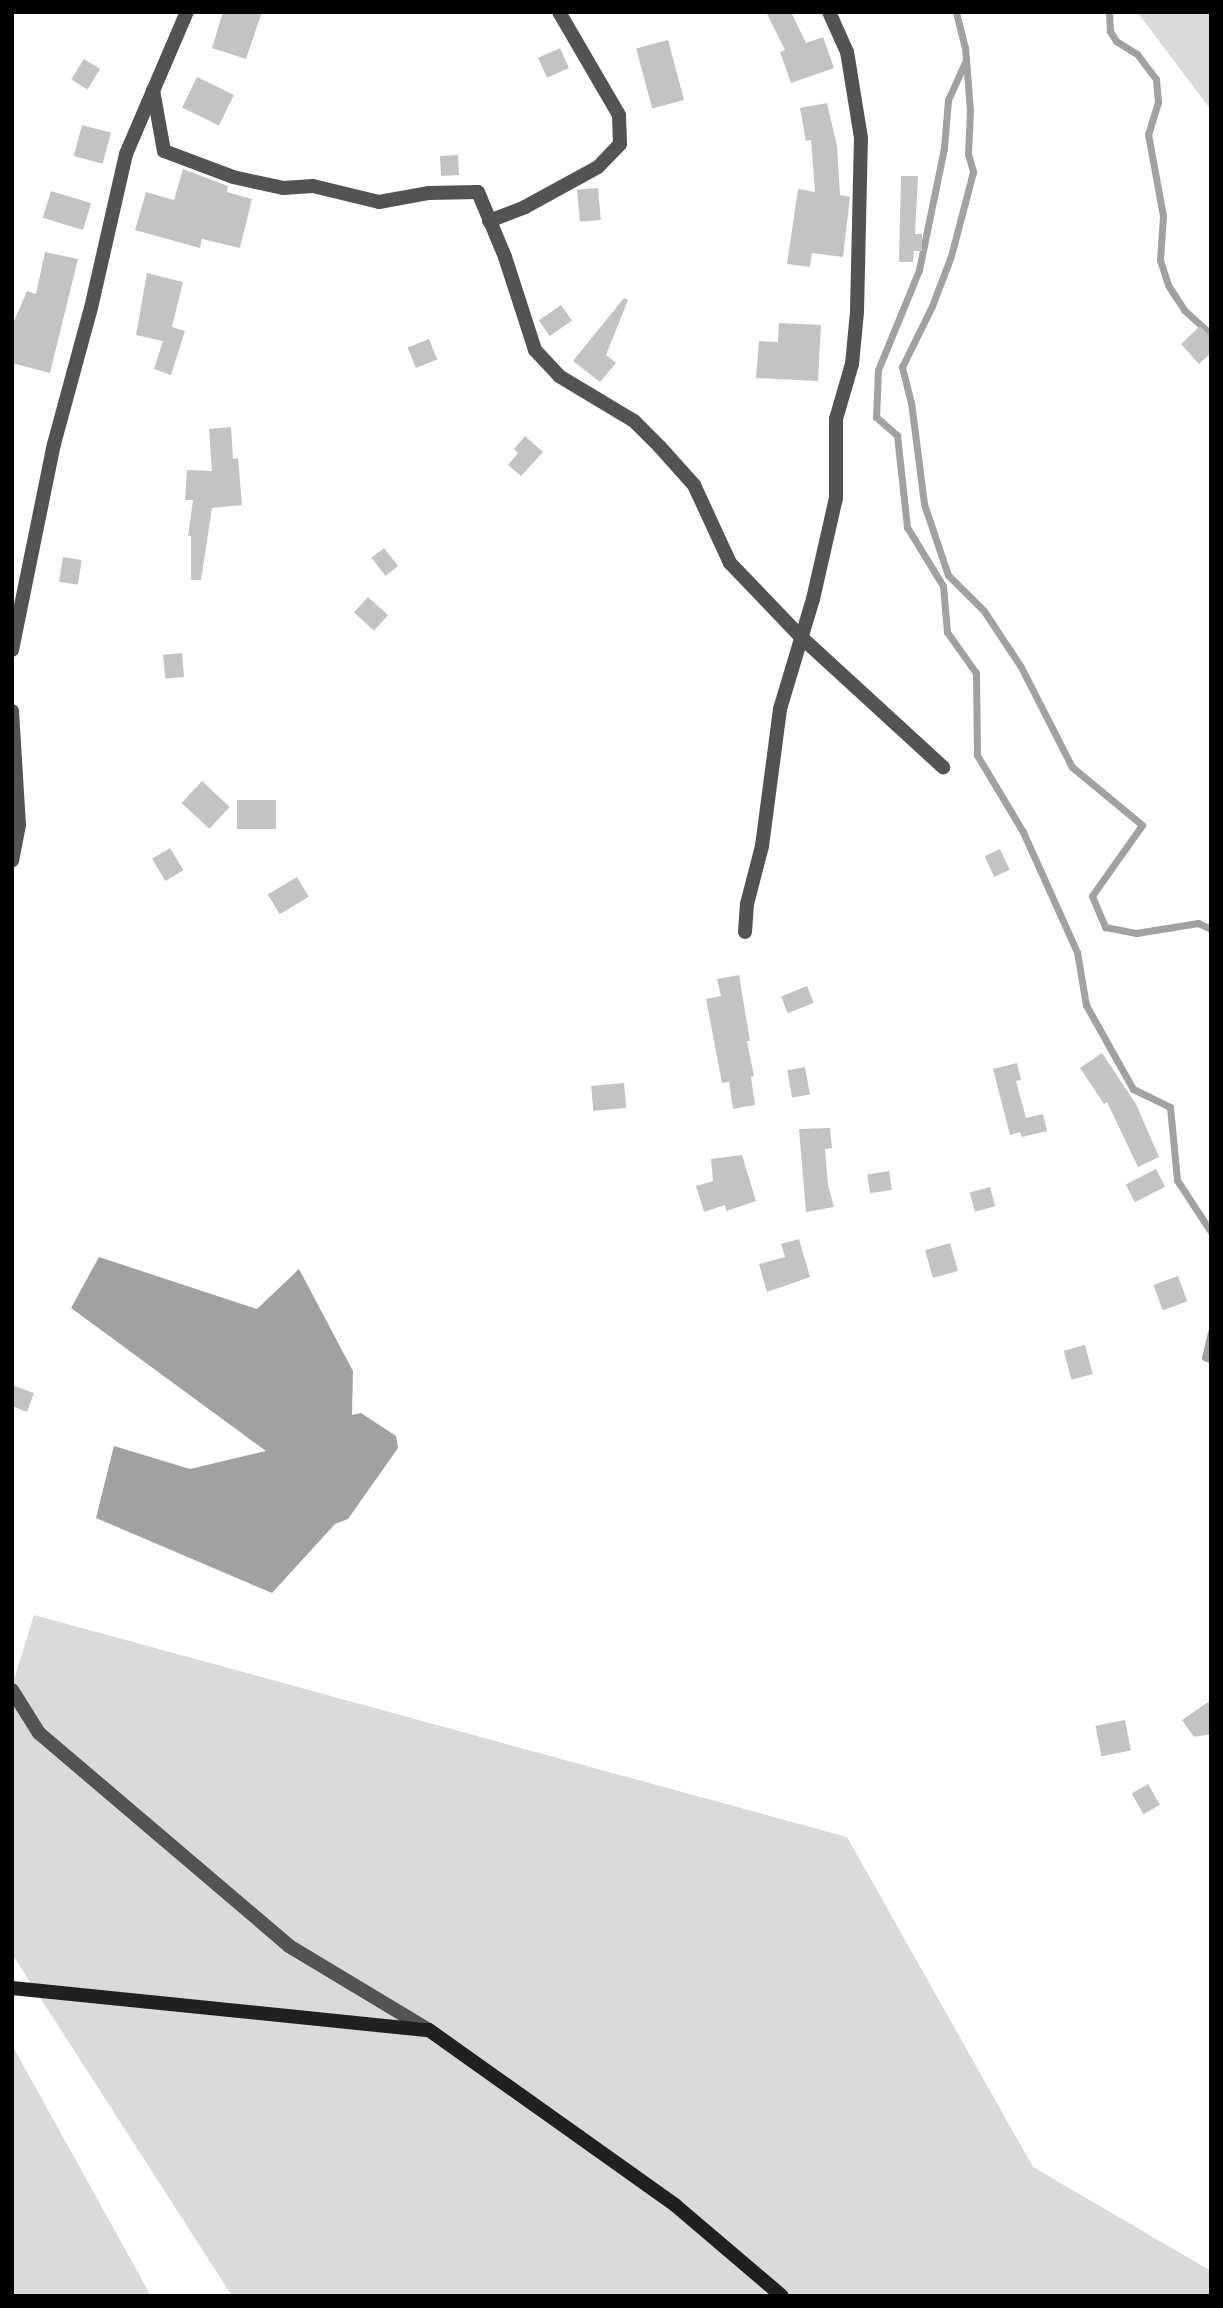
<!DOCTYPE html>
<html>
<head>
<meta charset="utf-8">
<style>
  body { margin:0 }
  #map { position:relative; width:1223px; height:2308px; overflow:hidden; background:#fff; font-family:"Exo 2",sans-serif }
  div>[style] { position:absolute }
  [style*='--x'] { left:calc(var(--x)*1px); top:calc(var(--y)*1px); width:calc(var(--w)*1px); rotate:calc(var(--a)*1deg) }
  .green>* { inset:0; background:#dadada }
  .water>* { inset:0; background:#a1a1a1 }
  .stream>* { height:7px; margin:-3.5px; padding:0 3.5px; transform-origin:3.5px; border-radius:3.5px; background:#a1a1a1 }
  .building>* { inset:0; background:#c3c3c3; transform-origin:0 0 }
  .street>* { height:14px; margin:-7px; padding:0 7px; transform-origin:7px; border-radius:7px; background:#535353 }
  .secondary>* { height:14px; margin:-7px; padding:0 7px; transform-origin:7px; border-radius:7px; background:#202020 }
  span { translate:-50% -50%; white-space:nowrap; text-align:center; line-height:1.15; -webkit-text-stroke:5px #fff; paint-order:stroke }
  .frame { position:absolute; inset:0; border:14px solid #000; pointer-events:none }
</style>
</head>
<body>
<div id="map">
  <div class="green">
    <i style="clip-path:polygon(1137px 12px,1211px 12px,1211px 110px)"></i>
    <i style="clip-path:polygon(34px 1615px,847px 1837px,1033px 2167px,1211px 2271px,1211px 2296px,232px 2296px,12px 1954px,12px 1686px)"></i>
    <i style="clip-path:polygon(12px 2045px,151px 2296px,12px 2296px)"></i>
  </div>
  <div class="water">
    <i style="clip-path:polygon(99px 1257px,257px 1309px,299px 1269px,353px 1371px,352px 1415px,361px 1413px,396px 1436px,398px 1448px,348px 1519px,335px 1524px,272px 1593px,96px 1518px,114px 1446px,190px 1469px,266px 1451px,71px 1308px)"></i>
  </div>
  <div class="stream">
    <i style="--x:956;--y:12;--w:36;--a:76"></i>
    <i style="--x:965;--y:47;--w:63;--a:85.5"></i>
    <i style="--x:970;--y:110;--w:44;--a:92.6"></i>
    <i style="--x:968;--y:154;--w:19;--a:74"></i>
    <i style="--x:973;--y:172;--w:87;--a:104.7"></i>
    <i style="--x:951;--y:256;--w:53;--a:110.8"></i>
    <i style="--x:932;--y:306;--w:68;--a:116.2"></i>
    <i style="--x:902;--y:367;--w:36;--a:76"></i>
    <i style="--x:911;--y:402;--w:103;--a:82.7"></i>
    <i style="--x:924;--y:504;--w:75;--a:71.3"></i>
    <i style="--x:948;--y:575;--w:51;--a:45"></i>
    <i style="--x:984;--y:611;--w:67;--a:56.5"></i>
    <i style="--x:1021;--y:667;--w:112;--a:63"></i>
    <i style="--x:1072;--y:767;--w:91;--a:39.6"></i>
    <i style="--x:1142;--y:825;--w:87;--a:125.2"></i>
    <i style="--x:1092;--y:896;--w:34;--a:67"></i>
    <i style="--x:1105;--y:927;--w:32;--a:11"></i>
    <i style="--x:1136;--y:933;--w:63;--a:-9.2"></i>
    <i style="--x:1198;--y:923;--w:14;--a:25"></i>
    <i style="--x:1109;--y:12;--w:19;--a:87"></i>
    <i style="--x:1110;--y:31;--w:12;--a:59"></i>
    <i style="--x:1116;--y:41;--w:25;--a:32"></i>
    <i style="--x:1137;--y:54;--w:31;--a:53"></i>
    <i style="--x:1156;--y:79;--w:23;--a:85"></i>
    <i style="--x:1158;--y:102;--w:34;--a:107"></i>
    <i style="--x:1148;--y:134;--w:83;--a:79.6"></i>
    <i style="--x:1163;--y:216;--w:44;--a:93.9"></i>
    <i style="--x:1160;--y:260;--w:26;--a:72"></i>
    <i style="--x:1168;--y:285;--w:30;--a:57"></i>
    <i style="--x:1184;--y:310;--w:36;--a:42"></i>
    <i style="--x:966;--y:60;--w:44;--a:114.2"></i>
    <i style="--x:948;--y:100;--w:48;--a:94.8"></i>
    <i style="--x:944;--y:148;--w:125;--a:101.6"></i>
    <i style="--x:919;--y:270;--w:108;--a:112.3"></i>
    <i style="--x:878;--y:370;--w:47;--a:92.4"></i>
    <i style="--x:876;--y:417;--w:28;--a:41"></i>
    <i style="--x:897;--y:435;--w:93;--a:83.8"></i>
    <i style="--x:907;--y:527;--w:69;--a:58.6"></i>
    <i style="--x:943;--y:586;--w:46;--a:85"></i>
    <i style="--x:947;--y:632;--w:50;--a:54.7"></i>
    <i style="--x:976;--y:673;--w:82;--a:89.3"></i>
    <i style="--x:977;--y:755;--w:90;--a:59.1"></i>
    <i style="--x:1023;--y:832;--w:132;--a:65.8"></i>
    <i style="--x:1077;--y:952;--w:54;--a:80.4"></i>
    <i style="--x:1086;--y:1005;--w:96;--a:60.8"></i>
    <i style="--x:1133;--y:1089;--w:41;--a:25.9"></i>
    <i style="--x:1170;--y:1107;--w:73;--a:84.5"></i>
    <i style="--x:1177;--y:1180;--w:62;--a:56.8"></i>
    <i style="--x:1211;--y:1332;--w:26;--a:103"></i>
    <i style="--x:1205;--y:1357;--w:7;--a:27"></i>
  </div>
  <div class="building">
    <i style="clip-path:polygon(223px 12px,262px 12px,246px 59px,212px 48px)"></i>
    <i style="clip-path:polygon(766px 12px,791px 12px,806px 43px,823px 37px,834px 68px,791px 83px,780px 52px,785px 50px)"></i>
    <i style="left:668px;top:40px;width:62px;height:33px;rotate:75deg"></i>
    <i style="left:560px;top:48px;width:22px;height:24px;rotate:66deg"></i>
    <i style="left:84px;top:59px;width:19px;height:24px;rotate:32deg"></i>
    <i style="left:197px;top:77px;width:41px;height:34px;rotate:26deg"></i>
    <i style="clip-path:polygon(827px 103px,837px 146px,840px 195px,850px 197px,843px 257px,812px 253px,810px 267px,787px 264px,798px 189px,815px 192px,811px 140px,806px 141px,800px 108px)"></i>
    <i style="left:82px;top:125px;width:30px;height:32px;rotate:15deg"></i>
    <i style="left:458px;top:155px;width:20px;height:18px;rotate:87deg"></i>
    <i style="clip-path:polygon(183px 169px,228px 186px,227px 192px,252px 199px,240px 248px,202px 239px,200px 248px,135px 230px,146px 192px,174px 200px)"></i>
    <i style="clip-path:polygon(901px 176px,918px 176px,915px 234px,922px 234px,922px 251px,914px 251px,913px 262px,899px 262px)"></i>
    <i style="left:598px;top:188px;width:32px;height:21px;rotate:85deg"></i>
    <i style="left:51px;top:191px;width:42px;height:28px;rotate:17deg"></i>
    <i style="clip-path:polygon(45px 252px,78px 259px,50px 373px,12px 363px,12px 326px,27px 291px,36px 294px)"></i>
    <i style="clip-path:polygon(147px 273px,183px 282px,172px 327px,185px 331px,171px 375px,154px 369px,163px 341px,136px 335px)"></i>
    <i style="clip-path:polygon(624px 298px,628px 300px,606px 355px,616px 363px,600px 382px,573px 361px)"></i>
    <i style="left:561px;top:305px;width:19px;height:27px;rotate:55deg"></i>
    <i style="clip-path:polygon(779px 323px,821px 325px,818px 381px,756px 378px,759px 341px,778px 342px)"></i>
    <i style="clip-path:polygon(1200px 326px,1211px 337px,1211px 353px,1199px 364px,1181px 344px)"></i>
    <i style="left:429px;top:339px;width:22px;height:23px;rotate:68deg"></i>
    <i style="clip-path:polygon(231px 427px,233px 459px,238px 458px,242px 505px,212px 508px,201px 580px,191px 580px,191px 536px,188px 536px,193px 500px,185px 500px,187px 470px,212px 471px,209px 429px)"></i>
    <i style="clip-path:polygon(525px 436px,543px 452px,521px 476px,508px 465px,518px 453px,514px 449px)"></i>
    <i style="left:384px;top:548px;width:23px;height:16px;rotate:52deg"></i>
    <i style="left:63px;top:557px;width:19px;height:25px;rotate:9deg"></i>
    <i style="left:368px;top:597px;width:27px;height:21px;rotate:42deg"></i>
    <i style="left:182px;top:653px;width:24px;height:19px;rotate:85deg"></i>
    <i style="left:202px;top:781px;width:38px;height:30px;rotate:43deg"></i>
    <i style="left:237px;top:800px;width:39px;height:29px"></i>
    <i style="left:170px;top:848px;width:26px;height:21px;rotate:59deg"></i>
    <i style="left:1000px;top:849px;width:23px;height:17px;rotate:65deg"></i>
    <i style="left:297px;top:877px;width:23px;height:34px;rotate:59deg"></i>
    <i style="clip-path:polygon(739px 975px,750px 1041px,747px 1041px,754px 1076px,751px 1077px,755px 1105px,733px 1109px,729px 1082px,722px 1083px,706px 999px,721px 996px,717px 979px)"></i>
    <i style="left:807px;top:986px;width:18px;height:28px;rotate:68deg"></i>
    <i style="clip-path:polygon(1102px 1053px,1136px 1104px,1159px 1157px,1138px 1167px,1107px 1102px,1104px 1104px,1080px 1068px)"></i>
    <i style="clip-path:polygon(1017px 1063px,1021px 1080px,1016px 1081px,1026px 1118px,1043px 1114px,1047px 1131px,1022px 1137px,1020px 1132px,1010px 1135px,993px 1069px)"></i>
    <i style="left:805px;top:1067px;width:28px;height:18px;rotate:80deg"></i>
    <i style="left:624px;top:1083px;width:25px;height:33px;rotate:85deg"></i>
    <i style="clip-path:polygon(830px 1128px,832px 1148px,825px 1149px,828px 1185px,834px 1207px,806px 1212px,799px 1129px)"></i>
    <i style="clip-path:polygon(742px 1155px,756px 1201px,726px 1211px,725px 1205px,704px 1212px,696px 1186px,713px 1181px,711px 1159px)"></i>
    <i style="left:1156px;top:1169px;width:20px;height:34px;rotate:63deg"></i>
    <i style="left:889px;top:1171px;width:19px;height:22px;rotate:81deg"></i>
    <i style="left:990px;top:1187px;width:20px;height:21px;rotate:75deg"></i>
    <i style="clip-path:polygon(799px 1239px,810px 1277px,767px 1292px,759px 1264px,785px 1257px,781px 1244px)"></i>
    <i style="left:950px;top:1243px;width:29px;height:26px;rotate:74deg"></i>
    <i style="left:1178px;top:1276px;width:27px;height:26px;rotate:70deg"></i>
    <i style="left:1085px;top:1345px;width:30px;height:22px;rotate:75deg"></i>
    <i style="clip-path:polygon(12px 1385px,34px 1393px,27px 1412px,12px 1406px)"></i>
    <i style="clip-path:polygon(1211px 1700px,1211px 1734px,1194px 1737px,1182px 1720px)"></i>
    <i style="left:1125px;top:1720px;width:31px;height:30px;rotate:79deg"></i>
    <i style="left:1148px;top:1784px;width:24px;height:19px;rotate:60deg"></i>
  </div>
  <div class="street">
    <i style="--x:153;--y:90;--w:62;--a:79.8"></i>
    <i style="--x:164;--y:151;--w:74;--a:20.6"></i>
    <i style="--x:233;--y:177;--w:51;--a:12.4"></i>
    <i style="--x:283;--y:188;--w:30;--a:-4"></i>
    <i style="--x:313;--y:186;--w:68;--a:13.6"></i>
    <i style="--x:379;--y:202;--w:51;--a:-10.2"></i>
    <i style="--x:429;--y:193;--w:49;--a:-1.2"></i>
    <i style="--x:478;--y:192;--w:70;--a:67.4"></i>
    <i style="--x:505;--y:257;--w:98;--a:72.1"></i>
    <i style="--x:535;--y:350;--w:35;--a:47"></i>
    <i style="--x:559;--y:376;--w:87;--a:31"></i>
    <i style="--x:634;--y:421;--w:37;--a:45"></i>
    <i style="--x:660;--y:447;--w:51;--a:48.2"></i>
    <i style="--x:694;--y:485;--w:86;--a:65.2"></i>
    <i style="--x:730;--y:563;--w:103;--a:46.2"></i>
    <i style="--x:801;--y:637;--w:193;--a:42.5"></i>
    <i style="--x:489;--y:221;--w:39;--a:-21"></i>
    <i style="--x:525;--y:207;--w:83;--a:-28.7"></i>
    <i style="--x:598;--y:167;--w:32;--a:-46"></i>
    <i style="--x:620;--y:144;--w:29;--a:-92"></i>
    <i style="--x:619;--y:115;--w:119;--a:-120.2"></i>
    <i style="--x:12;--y:650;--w:210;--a:-78.5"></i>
    <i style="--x:54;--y:444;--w:141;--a:-74.8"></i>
    <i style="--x:91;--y:308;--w:158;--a:-77.2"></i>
    <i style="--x:126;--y:154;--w:155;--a:-66.8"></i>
    <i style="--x:12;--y:711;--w:114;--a:86.5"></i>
    <i style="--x:19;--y:825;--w:36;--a:101"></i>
    <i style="--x:745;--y:932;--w:28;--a:-86"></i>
    <i style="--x:747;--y:904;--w:60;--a:-75.5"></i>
    <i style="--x:762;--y:846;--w:138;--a:-82.5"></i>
    <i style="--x:780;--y:709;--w:115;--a:-73.3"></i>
    <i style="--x:813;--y:599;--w:104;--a:-77.2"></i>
    <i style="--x:836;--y:498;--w:79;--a:-90"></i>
    <i style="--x:836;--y:419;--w:57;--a:-73.8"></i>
    <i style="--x:852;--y:364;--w:52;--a:-84.5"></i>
    <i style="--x:857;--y:312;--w:174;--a:-88.7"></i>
    <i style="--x:861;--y:138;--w:87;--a:-99.2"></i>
    <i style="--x:847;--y:52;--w:44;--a:-114.2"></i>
    <i style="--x:12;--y:1690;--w:51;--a:57.9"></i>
    <i style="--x:39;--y:1733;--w:328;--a:40.4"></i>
    <i style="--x:289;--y:1946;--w:163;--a:31"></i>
  </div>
  <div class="secondary">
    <i style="--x:12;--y:1988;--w:419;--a:5.8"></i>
    <i style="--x:429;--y:2030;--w:302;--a:35.4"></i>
    <i style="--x:675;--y:2205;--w:140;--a:40.4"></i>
  </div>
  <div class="frame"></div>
</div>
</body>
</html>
